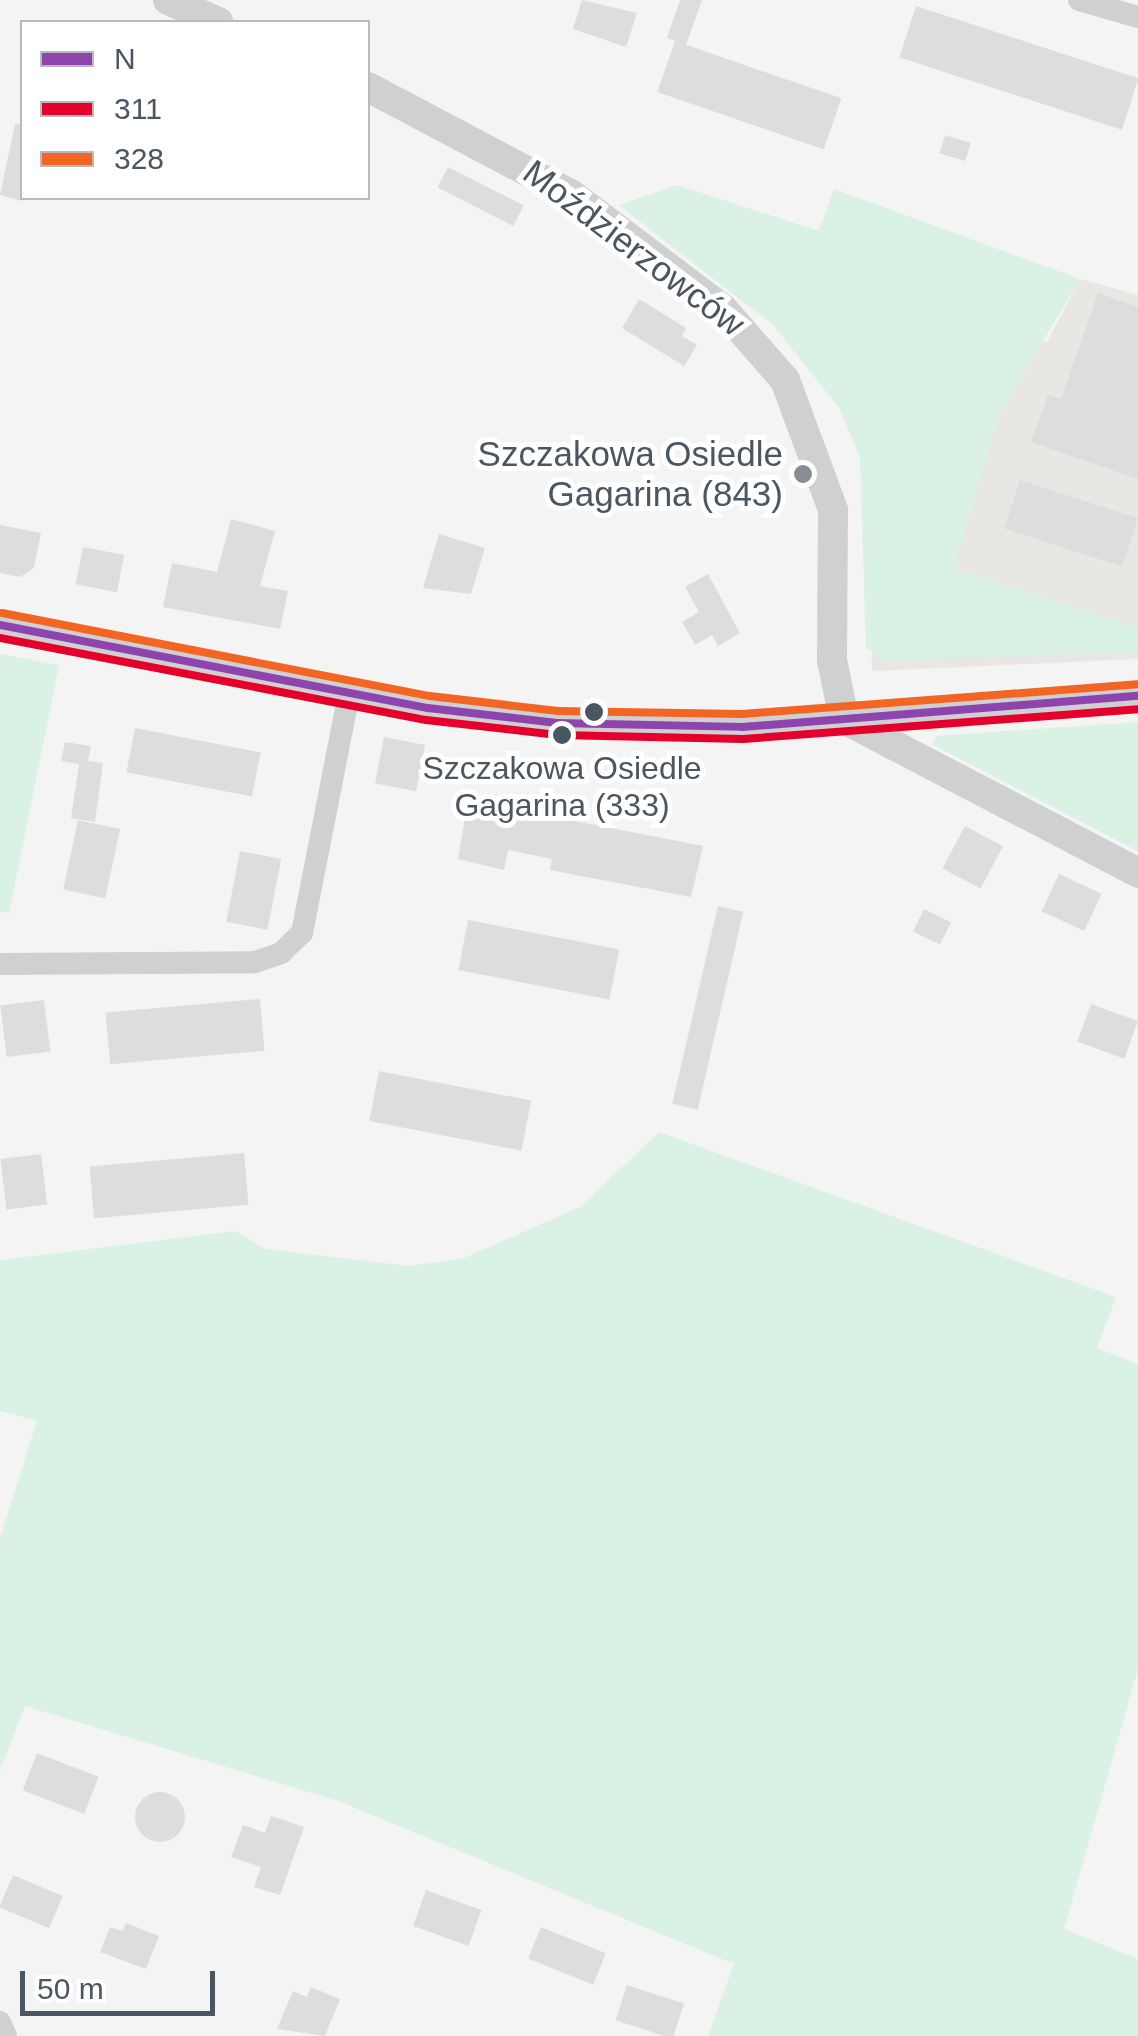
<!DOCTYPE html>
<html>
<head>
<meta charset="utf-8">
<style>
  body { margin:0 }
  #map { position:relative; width:1138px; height:2036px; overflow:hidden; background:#f4f4f4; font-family:Helvetica,sans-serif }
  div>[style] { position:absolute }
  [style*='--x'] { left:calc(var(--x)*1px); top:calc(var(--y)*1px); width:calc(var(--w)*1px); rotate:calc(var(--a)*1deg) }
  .commercial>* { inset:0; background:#e8e7e3 }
  .green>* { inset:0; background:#d9f2e3 }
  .building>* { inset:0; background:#ddddde; transform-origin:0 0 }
  .round { border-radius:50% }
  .minor>* { height:22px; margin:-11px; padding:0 11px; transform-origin:11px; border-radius:11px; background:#ced0d2 }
  .tertiary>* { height:30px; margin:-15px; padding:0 15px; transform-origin:15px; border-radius:15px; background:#ced0d2 }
  .bus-1>* { height:8px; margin:-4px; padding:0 4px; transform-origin:4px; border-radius:4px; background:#8e44ad }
  .bus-2>* { height:8px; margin:-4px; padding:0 4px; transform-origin:4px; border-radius:4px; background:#e4002b }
  .bus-3>* { height:8px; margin:-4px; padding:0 4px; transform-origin:4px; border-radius:4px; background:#f26522 }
  .dots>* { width:28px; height:28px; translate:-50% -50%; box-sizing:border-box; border:5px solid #fff; border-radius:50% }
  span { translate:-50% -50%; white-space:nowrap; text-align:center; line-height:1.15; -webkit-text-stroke:10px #fff; paint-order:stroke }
  .bus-label { font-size:32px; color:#4a5661 }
  .street-label { font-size:35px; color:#4a5661 }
  .poi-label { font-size:35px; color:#4a5661 }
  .right { translate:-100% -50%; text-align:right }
  .legend { position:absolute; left:20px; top:20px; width:350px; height:180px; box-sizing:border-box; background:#fff; border:2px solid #b7bbc0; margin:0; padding:12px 18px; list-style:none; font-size:30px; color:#4a5661 }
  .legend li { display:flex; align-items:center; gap:20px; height:50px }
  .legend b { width:50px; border:2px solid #b7bbc0 }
  .scale { position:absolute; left:20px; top:1971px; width:195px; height:45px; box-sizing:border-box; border:5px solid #4a5661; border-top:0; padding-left:12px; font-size:30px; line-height:35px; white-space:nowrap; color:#4a5661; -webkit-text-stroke:8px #fff; paint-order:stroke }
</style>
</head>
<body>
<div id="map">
  <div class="commercial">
    <i style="clip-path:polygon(1080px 279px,1138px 295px,1138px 659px,872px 671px,867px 343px,1047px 342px)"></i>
  </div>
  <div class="green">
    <i style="clip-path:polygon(677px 185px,819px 231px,834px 189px,1080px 279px,1000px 413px,953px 568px,1138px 628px,1138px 652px,886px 661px,866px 648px,860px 458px,840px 409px,773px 325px,619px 205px)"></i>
    <i style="clip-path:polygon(0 654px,59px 665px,9px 913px,0 912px)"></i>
    <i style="clip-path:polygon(1138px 722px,1138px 851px,933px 745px,936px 736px)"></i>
    <i style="clip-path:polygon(659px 1132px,1116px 1297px,1097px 1348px,1138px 1364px,1138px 1669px,1064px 1929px,1138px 1959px,1138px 2036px,708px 2036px,734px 1964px,338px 1801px,25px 1706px,0 1770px,0 1538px,37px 1421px,0 1411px,0 1260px,235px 1231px,266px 1249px,409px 1266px,464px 1258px,580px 1207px)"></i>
  </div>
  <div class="building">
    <i style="clip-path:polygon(582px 0,637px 13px,626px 47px,573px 29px)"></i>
    <i style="clip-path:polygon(680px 0,702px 0,686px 45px,667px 38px)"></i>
    <i style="left:916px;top:6px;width:234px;height:54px;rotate:18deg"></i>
    <i style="left:675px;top:41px;width:176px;height:54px;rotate:19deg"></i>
    <i style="clip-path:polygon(15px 124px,22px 125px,22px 201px,0 195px)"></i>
    <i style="left:945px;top:135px;width:27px;height:19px;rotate:17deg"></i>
    <i style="left:448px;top:167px;width:85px;height:23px;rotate:27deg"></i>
    <i style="clip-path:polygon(1098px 293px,1138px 307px,1138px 479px,1031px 442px,1048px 395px,1061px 399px)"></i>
    <i style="clip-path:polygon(639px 299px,686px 328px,682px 336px,697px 345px,684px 366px,622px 328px)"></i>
    <i style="left:1020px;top:480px;width:124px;height:51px;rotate:18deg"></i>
    <i style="clip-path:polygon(231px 519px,275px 531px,260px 586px,288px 591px,280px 629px,163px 607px,172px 563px,217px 572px)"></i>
    <i style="clip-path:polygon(0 525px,41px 533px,34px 568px,20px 577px,0 573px)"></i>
    <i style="clip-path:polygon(439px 534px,485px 548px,471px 594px,423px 588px)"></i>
    <i style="left:83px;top:547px;width:42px;height:38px;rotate:11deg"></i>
    <i style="clip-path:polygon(708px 574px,740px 633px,718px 646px,712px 635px,695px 645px,682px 622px,699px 612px,685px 587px)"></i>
    <i style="left:135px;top:728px;width:128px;height:45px;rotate:11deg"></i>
    <i style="left:384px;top:737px;width:42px;height:47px;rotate:11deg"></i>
    <i style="clip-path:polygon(65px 742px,91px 746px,88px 761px,103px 763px,95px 822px,71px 818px,79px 764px,61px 761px)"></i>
    <i style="clip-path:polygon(468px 800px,703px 846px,691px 897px,550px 870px,552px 859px,508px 850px,504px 870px,458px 859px)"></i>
    <i style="left:78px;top:820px;width:43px;height:71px;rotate:12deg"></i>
    <i style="left:965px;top:826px;width:43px;height:48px;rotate:28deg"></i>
    <i style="left:240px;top:851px;width:42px;height:72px;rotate:11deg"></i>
    <i style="left:1059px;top:874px;width:47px;height:41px;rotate:25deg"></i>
    <i style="left:718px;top:906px;width:26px;height:203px;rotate:13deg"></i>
    <i style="left:924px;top:909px;width:30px;height:25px;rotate:26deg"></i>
    <i style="left:468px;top:920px;width:154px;height:51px;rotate:11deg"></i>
    <i style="left:260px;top:999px;width:52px;height:155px;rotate:85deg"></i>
    <i style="left:44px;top:1000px;width:52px;height:44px;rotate:83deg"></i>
    <i style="left:1091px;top:1004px;width:50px;height:40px;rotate:20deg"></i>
    <i style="left:379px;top:1071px;width:155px;height:51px;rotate:11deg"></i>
    <i style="left:244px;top:1153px;width:52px;height:155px;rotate:85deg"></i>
    <i style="left:41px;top:1154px;width:51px;height:41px;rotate:83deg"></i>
    <i style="left:37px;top:1753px;width:66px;height:40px;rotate:21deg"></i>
    <i class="round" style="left:135px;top:1792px;width:50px;height:50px"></i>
    <i style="clip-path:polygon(271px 1816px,304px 1827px,280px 1895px,254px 1887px,261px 1867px,231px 1857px,243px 1825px,265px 1833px)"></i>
    <i style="left:13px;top:1875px;width:54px;height:35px;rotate:23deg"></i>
    <i style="left:426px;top:1890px;width:59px;height:38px;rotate:20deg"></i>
    <i style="clip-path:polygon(126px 1923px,159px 1936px,146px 1969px,100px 1952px,110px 1927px,123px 1931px)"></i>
    <i style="left:541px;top:1927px;width:70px;height:34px;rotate:22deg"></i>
    <i style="left:627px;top:1985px;width:60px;height:37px;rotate:18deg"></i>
    <i style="clip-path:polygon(311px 1987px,340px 1999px,325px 2036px,277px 2029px,293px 1991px,307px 1997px)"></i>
  </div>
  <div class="minor">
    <i style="--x:1079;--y:0;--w:61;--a:16.1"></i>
    <i style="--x:0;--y:964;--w:255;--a:-0.4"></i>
    <i style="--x:255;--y:962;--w:28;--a:-19"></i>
    <i style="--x:281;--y:953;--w:29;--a:-44"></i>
    <i style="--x:302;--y:933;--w:245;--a:-78.9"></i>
    <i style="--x:0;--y:2022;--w:15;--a:67"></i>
  </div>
  <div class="tertiary">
    <i style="--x:168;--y:0;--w:55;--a:23.7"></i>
    <i style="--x:368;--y:87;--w:231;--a:27.9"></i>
    <i style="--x:572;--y:195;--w:189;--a:37.1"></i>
    <i style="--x:723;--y:309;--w:94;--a:48.9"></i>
    <i style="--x:785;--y:380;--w:139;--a:69.7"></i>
    <i style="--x:833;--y:510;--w:150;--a:90.4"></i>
    <i style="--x:832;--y:660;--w:60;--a:78.5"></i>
    <i style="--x:844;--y:719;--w:332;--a:27.6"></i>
    <i style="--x:0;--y:625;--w:436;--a:11"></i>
    <i style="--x:428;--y:708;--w:130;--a:6.6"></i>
    <i style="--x:557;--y:723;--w:185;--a:1.2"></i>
    <i style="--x:742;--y:727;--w:397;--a:-4.5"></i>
  </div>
  <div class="bus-1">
    <i style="--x:0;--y:625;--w:436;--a:11"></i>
    <i style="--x:428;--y:708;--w:130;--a:6.6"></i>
    <i style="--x:557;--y:723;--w:185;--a:1.2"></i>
    <i style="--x:742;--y:727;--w:397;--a:-4.5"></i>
  </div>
  <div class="bus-2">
    <i style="--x:0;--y:638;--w:434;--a:10.9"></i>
    <i style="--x:426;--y:720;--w:132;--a:6.5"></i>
    <i style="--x:557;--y:735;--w:186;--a:1.2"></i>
    <i style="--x:743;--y:739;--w:396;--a:-4.3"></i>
  </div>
  <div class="bus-3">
    <i style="--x:2;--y:613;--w:436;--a:11"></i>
    <i style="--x:430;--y:696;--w:129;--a:6.7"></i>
    <i style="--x:558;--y:711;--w:184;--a:0.9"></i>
    <i style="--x:742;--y:714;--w:396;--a:-4.3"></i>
  </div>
  <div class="dots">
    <i style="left:803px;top:474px;background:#868d94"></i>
    <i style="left:594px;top:712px;background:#4a5661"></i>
    <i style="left:562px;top:735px;background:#4a5661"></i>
  </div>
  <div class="bus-label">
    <span style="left:562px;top:787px">Szczakowa Osiedle<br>Gagarina (333)</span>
  </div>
  <div class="street-label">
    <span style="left:634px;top:248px;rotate:37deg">Moździerzowców</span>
  </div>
  <div class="poi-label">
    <span class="right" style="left:783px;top:474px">Szczakowa Osiedle<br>Gagarina (843)</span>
  </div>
  <ul class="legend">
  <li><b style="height:12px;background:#8e44ad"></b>N</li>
  <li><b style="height:12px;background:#e4002b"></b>311</li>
  <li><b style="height:12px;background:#f26522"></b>328</li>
  </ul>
  <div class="scale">50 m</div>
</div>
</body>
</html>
